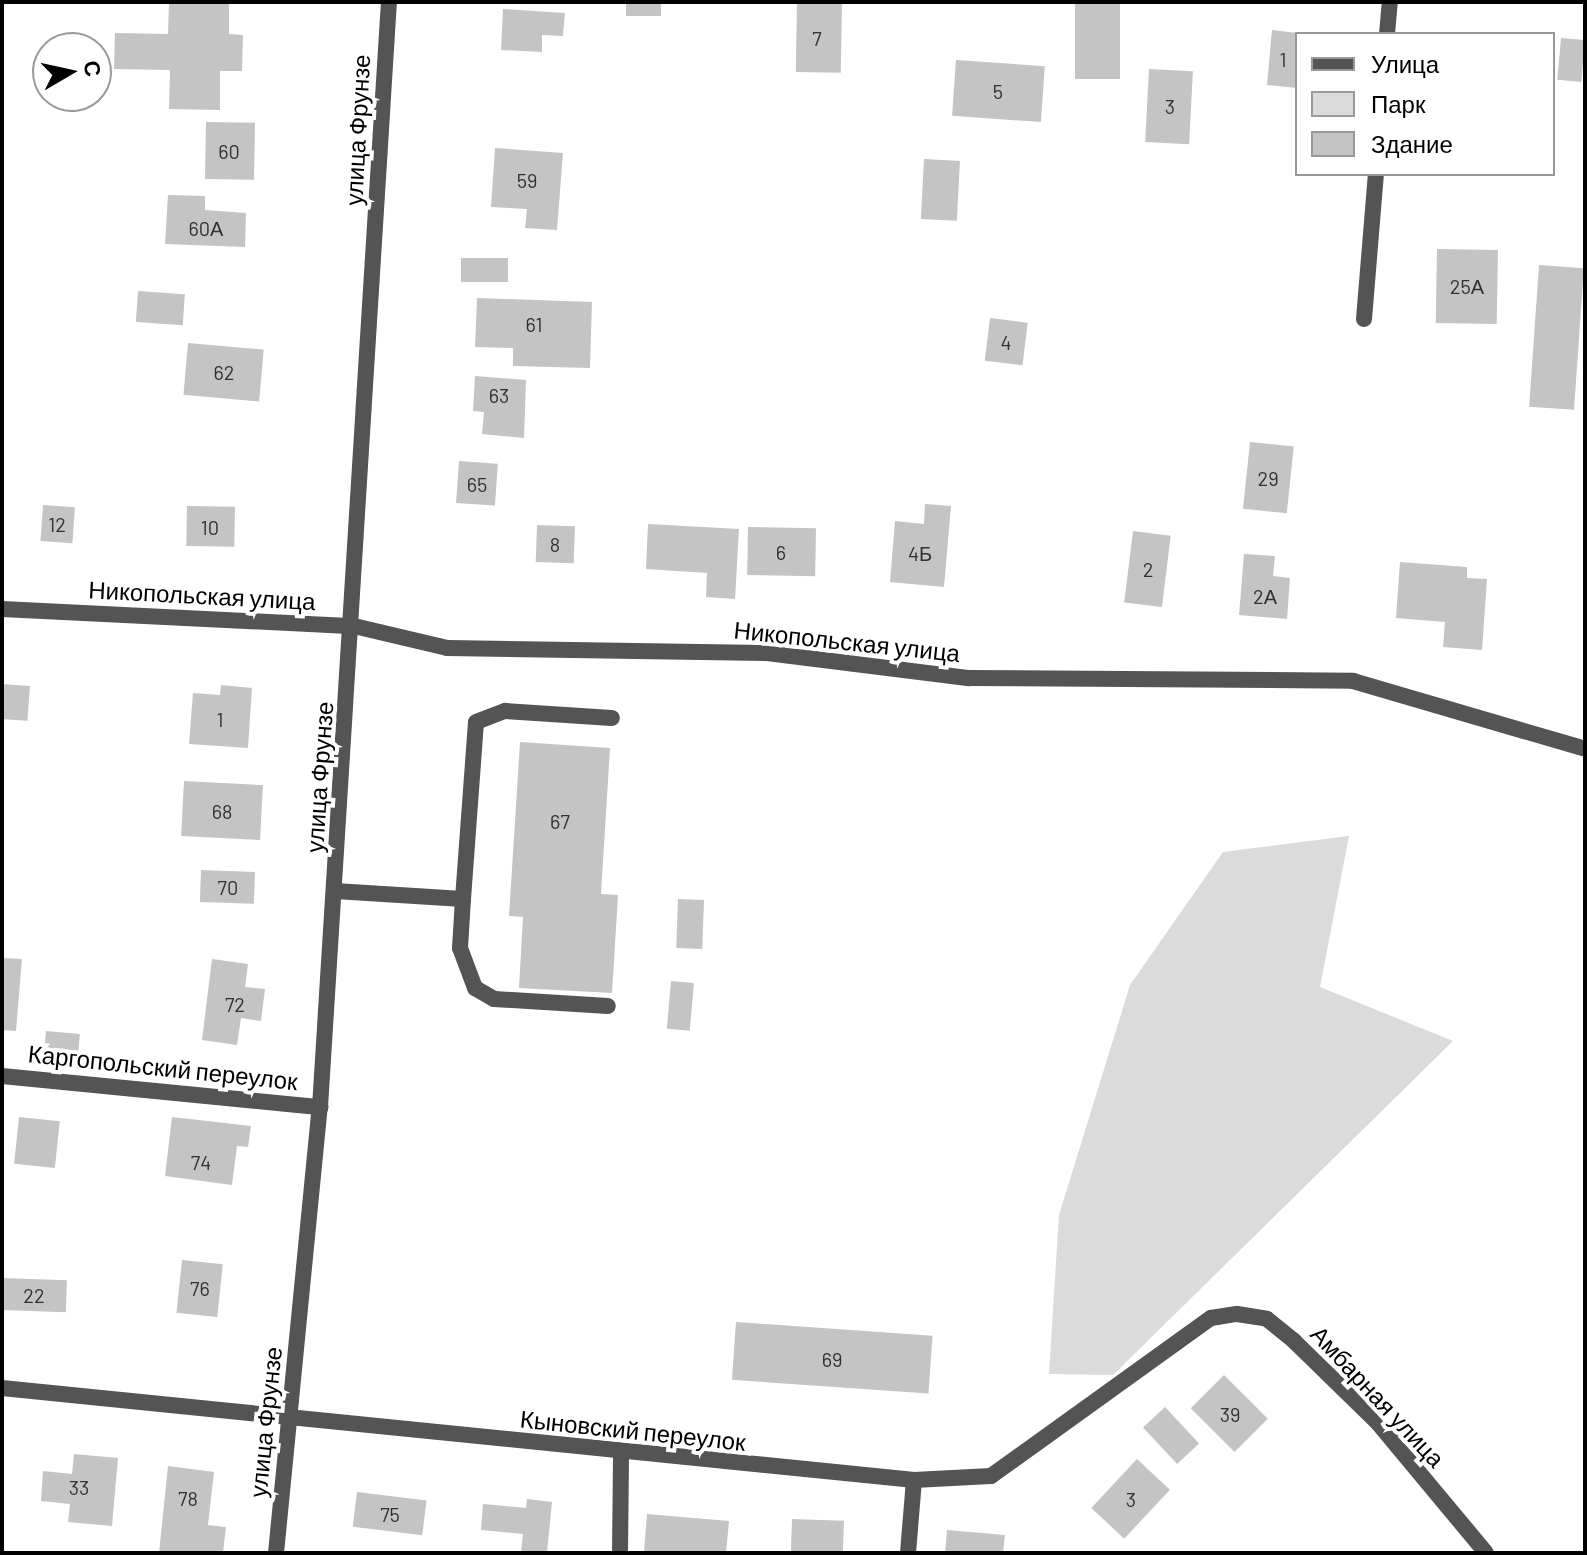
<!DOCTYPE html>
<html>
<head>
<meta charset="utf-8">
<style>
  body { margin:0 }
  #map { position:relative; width:1587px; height:1555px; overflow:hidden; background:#fff; font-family:Barlow,sans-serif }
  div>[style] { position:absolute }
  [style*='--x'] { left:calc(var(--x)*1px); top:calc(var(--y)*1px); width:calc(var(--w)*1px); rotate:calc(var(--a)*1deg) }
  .green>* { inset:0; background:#dbdbdb }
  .building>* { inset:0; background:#c4c4c4; transform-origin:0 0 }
  .service>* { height:16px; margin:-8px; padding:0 8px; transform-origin:8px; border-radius:8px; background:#545454 }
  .minor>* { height:16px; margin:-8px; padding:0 8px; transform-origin:8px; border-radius:8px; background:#545454 }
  span { translate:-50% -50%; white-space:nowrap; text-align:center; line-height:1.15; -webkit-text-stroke:8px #fff; paint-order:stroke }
  .number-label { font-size:20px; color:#313131 }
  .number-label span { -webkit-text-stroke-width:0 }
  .street-label { font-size:24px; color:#000 }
  .frame { position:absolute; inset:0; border:4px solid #000; pointer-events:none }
  .legend { position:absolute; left:1295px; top:32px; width:260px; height:144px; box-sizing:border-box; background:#fff; border:2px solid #999; margin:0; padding:10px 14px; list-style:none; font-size:24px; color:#000 }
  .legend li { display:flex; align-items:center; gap:16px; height:40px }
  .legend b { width:40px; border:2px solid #999 }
  .north { position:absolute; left:32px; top:32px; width:80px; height:80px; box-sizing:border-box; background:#fff; border:2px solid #999; border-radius:50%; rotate:81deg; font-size:22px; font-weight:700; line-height:32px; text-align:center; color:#000 }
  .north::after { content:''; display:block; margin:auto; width:28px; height:36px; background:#000; clip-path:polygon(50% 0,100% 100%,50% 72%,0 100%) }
</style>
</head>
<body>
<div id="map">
  <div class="green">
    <i style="clip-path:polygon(1349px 836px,1320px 987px,1453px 1041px,1113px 1375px,1049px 1374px,1059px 1215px,1130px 985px,1223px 852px)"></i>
  </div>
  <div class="building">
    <i style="clip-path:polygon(169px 2px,229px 2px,229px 34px,243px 35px,242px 71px,220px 71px,220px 110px,169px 109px,170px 70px,114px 69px,115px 33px,168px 34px)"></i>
    <i style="left:626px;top:2px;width:35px;height:14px"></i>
    <i style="left:797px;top:2px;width:45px;height:70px;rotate:1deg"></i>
    <i style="left:1075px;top:2px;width:45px;height:77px"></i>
    <i style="clip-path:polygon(503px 9px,565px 13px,563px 36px,542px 35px,542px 52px,501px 50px)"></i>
    <i style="clip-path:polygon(1272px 30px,1297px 33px,1297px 88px,1267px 85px)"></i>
    <i style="left:1561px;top:38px;width:24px;height:42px;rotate:5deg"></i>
    <i style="left:956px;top:60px;width:89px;height:56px;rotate:4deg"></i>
    <i style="left:1149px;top:69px;width:44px;height:73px;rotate:3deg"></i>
    <i style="left:206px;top:122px;width:49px;height:57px;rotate:1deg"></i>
    <i style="clip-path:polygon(495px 148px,563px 153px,557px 230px,525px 228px,527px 209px,491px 207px)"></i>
    <i style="left:924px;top:159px;width:36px;height:60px;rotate:3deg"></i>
    <i style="clip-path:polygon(168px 195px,205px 196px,205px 210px,246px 213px,245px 247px,165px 244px)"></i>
    <i style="left:1437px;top:249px;width:61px;height:74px;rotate:1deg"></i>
    <i style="left:461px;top:258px;width:47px;height:24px"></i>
    <i style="left:1539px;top:265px;width:45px;height:142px;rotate:4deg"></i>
    <i style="left:138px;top:291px;width:47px;height:31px;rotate:4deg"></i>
    <i style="clip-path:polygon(477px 298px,592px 302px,590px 368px,513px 366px,513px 348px,475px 347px)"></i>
    <i style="left:990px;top:318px;width:38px;height:43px;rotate:7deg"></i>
    <i style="left:188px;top:343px;width:76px;height:52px;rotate:5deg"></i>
    <i style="clip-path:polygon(475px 376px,526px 380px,524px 438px,482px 434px,484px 412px,473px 411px)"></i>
    <i style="left:1250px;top:442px;width:44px;height:67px;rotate:6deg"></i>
    <i style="left:459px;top:461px;width:39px;height:42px;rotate:4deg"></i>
    <i style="clip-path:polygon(925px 504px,951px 506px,944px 587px,890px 582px,895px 521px,924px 524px)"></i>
    <i style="left:43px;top:505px;width:32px;height:36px;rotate:4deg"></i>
    <i style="left:187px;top:506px;width:48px;height:40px;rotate:1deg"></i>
    <i style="clip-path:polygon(648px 524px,739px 529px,735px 599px,706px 597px,707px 573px,646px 569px)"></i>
    <i style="left:537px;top:525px;width:38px;height:37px;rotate:2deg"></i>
    <i style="left:748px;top:527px;width:68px;height:48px;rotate:1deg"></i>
    <i style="left:1133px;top:531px;width:38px;height:72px;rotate:7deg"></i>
    <i style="clip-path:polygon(1244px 554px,1275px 556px,1273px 576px,1290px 578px,1287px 619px,1239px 615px)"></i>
    <i style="clip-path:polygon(1400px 562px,1467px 567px,1467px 578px,1487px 579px,1482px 650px,1443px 647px,1445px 622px,1396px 618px)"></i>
    <i style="left:2px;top:684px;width:28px;height:35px;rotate:4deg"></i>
    <i style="clip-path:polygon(221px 685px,252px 688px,248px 748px,189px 744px,193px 693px,220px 695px)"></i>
    <i style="clip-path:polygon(520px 742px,610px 748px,601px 894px,618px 895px,612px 993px,519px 988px,523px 917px,509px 916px)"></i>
    <i style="left:184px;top:781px;width:79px;height:55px;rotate:3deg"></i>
    <i style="left:201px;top:870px;width:54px;height:32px;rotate:2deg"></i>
    <i style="left:678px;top:899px;width:26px;height:49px;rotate:2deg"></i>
    <i style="clip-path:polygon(2px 958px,22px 959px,16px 1031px,2px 1030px)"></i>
    <i style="clip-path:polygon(212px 959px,248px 964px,245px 987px,265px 989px,261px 1021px,241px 1018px,237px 1045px,202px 1040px)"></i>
    <i style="left:671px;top:981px;width:23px;height:48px;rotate:5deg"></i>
    <i style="left:46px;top:1031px;width:34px;height:19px;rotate:5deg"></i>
    <i style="left:19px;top:1117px;width:41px;height:47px;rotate:6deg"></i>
    <i style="clip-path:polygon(172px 1117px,251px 1126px,248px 1147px,237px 1146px,232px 1185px,165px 1176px)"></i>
    <i style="left:182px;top:1260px;width:41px;height:53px;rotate:6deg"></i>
    <i style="left:2px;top:1278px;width:65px;height:32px;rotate:2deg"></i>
    <i style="left:736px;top:1322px;width:197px;height:58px;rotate:4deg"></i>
    <i style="left:1224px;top:1375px;width:62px;height:47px;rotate:45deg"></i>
    <i style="left:1165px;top:1407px;width:50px;height:30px;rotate:47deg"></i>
    <i style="clip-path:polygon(74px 1454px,118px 1458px,112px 1526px,68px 1522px,70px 1504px,41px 1501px,43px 1471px,72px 1474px)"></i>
    <i style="left:1137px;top:1459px;width:45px;height:67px;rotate:43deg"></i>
    <i style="clip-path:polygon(168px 1466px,214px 1472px,208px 1525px,226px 1527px,223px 1553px,159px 1553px)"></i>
    <i style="left:357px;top:1492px;width:70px;height:35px;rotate:7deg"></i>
    <i style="clip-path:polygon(527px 1499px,552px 1502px,547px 1553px,521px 1551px,523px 1534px,481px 1530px,483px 1504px,526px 1508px)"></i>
    <i style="clip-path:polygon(647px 1514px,729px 1521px,726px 1553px,644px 1552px)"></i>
    <i style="left:792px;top:1519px;width:52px;height:34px;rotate:2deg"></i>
    <i style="clip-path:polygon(947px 1530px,1005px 1535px,1003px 1553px,945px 1553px)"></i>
  </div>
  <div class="service">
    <i style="--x:335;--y:891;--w:128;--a:3.6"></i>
    <i style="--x:463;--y:899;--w:177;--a:-85.8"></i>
    <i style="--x:476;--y:722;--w:31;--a:-21"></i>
    <i style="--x:505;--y:711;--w:107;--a:3.7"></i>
    <i style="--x:463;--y:899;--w:49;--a:93.5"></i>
    <i style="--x:460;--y:948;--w:43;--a:69.4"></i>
    <i style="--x:475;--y:988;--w:22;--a:30"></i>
    <i style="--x:494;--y:999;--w:114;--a:3.5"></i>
    <i style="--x:620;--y:1553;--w:100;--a:-89.4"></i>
  </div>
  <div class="minor">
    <i style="--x:1387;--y:34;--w:32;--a:-85"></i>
    <i style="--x:1364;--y:319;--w:145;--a:-85.3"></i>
    <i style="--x:2;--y:609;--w:352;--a:2.8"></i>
    <i style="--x:354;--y:626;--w:96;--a:13.3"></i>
    <i style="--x:447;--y:648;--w:320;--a:0.9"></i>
    <i style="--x:767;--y:653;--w:204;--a:7.1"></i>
    <i style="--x:969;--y:678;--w:384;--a:0.4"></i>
    <i style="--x:1353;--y:681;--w:242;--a:16.3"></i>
    <i style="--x:2;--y:1076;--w:320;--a:5.6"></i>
    <i style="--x:2;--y:1388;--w:917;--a:5.76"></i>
    <i style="--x:914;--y:1480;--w:77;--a:-3"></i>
    <i style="--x:991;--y:1476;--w:271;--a:-35.7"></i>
    <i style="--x:1211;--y:1318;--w:26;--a:-9"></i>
    <i style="--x:1237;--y:1314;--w:30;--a:9"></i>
    <i style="--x:1267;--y:1319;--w:35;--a:39"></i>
    <i style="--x:1294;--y:1341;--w:116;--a:44.3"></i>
    <i style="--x:1377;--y:1422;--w:170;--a:50.2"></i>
    <i style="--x:276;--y:1553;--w:448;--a:-84.4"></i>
    <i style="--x:320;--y:1107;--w:1107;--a:-86.43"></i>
    <i style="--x:908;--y:1553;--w:73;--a:-85.3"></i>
  </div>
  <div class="number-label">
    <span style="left:817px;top:38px">7</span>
    <span style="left:1283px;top:59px">1</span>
    <span style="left:998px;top:91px">5</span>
    <span style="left:1170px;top:106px">3</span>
    <span style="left:229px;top:151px">60</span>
    <span style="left:527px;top:180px">59</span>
    <span style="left:206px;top:228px">60А</span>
    <span style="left:1467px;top:286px">25А</span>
    <span style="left:534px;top:324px">61</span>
    <span style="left:1006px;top:342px">4</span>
    <span style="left:224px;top:372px">62</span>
    <span style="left:499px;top:395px">63</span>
    <span style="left:1268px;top:478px">29</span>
    <span style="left:477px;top:484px">65</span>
    <span style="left:57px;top:524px">12</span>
    <span style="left:210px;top:527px">10</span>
    <span style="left:555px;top:544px">8</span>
    <span style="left:781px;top:552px">6</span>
    <span style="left:920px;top:553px">4Б</span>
    <span style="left:1148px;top:569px">2</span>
    <span style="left:1265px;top:596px">2А</span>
    <span style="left:220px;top:719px">1</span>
    <span style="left:222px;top:811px">68</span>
    <span style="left:560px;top:821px">67</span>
    <span style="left:228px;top:887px">70</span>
    <span style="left:235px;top:1004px">72</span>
    <span style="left:201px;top:1162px">74</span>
    <span style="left:200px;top:1288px">76</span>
    <span style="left:34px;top:1295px">22</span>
    <span style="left:832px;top:1359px">69</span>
    <span style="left:1230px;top:1414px">39</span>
    <span style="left:79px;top:1487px">33</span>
    <span style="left:188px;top:1498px">78</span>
    <span style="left:1131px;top:1499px">3</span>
    <span style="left:390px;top:1514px">75</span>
  </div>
  <div class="street-label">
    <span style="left:357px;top:130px;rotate:-87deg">улица Фрунзе</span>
    <span style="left:202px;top:595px;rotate:3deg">Никопольская улица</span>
    <span style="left:847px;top:641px;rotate:6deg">Никопольская улица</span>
    <span style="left:319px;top:777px;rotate:-86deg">улица Фрунзе</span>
    <span style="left:163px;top:1067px;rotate:6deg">Каргопольский переулок</span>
    <span style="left:1378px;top:1396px;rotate:47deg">Амбарная улица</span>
    <span style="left:265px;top:1422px;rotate:-84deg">улица Фрунзе</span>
    <span style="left:633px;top:1430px;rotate:6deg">Кыновский переулок</span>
  </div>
  <div class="frame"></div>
  <ul class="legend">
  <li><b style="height:10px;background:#545454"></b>Улица</li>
  <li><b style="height:22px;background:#dbdbdb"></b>Парк</li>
  <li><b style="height:22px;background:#c4c4c4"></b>Здание</li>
  </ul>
  <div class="north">С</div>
</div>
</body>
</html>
